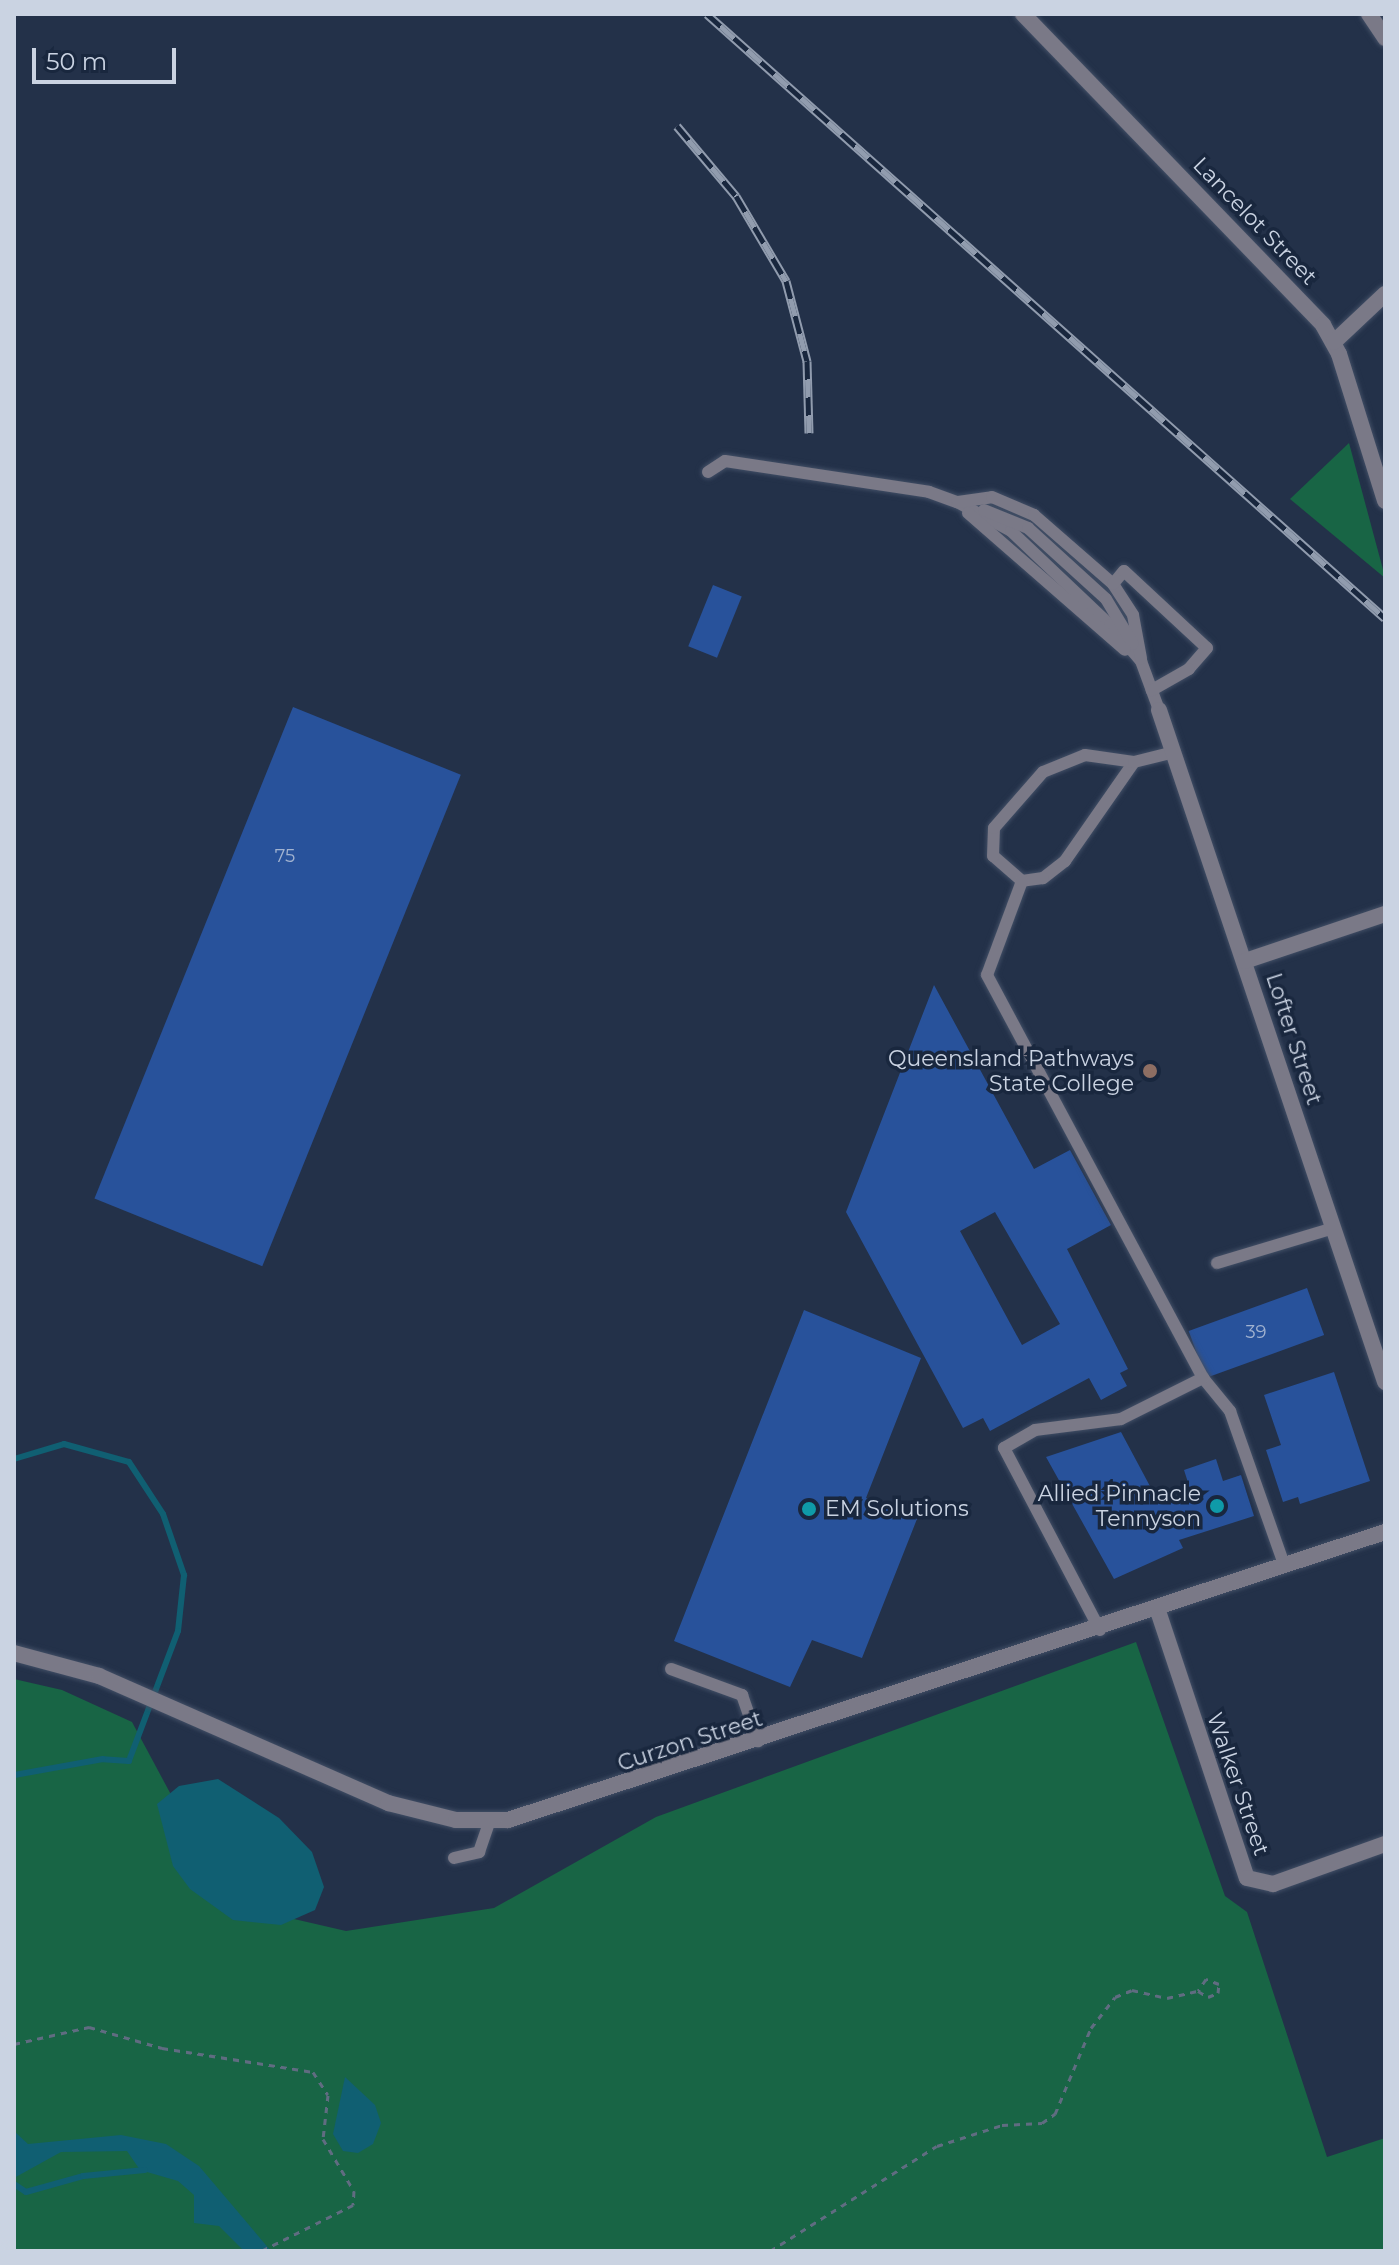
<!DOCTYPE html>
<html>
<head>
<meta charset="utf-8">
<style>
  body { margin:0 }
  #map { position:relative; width:1399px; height:2265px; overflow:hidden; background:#233149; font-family:Montserrat,sans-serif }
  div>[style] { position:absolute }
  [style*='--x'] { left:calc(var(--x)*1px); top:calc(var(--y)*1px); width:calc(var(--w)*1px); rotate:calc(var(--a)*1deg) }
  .green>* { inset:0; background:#186545 }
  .water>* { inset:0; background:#105f72 }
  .stream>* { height:6px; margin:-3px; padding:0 3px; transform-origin:3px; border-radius:3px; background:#105f72 }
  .building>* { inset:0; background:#28529b; transform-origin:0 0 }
  .path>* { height:3px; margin-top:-1.5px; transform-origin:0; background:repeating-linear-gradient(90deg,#606c81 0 6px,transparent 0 12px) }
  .roads { filter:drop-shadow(0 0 2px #414e65) drop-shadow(0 0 2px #414e65) }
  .service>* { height:12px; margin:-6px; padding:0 6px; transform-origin:6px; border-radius:6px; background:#7a7987 }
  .minor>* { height:16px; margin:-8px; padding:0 8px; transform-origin:8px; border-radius:8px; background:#7a7987 }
  .rail>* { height:9px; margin-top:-4.5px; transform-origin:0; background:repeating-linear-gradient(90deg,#19273e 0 18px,#919cae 0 36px); box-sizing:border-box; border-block:2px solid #919cae }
  .dots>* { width:22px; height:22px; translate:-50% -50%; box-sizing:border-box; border:4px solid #19273e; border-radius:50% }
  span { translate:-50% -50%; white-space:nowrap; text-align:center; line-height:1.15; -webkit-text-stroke:7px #19273e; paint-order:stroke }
  .number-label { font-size:18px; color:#a2b3d0 }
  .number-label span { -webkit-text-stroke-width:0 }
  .street-label { font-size:22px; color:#cad3e2 }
  .poi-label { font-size:22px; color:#cad3e2 }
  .right { translate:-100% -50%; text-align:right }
  .left { translate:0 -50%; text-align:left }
  .frame { position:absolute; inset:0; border:16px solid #cad3e2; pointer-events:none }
  .scale { position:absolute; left:32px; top:48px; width:144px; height:36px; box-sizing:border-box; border:4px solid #cad3e2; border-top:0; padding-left:10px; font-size:24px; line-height:28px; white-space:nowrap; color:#cad3e2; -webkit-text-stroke:6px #19273e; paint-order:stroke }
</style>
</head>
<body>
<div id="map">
  <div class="green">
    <i style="clip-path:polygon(1349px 443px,1385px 577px,1385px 578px,1290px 499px)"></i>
    <i style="clip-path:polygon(1136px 1642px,1225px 1896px,1247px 1912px,1327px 2157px,1385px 2138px,1385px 2251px,14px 2251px,14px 1679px,62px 1690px,132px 1722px,190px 1830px,251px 1909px,346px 1931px,494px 1908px,656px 1817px)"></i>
  </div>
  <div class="water">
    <i style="clip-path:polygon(218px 1779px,279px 1818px,312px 1852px,324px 1887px,315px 1910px,281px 1925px,233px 1920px,190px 1889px,173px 1866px,157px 1804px,179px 1786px)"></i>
    <i style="clip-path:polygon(345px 2077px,375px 2105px,381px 2123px,373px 2144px,358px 2153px,343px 2151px,333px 2134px)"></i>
    <i style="clip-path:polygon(14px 2131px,28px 2144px,121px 2135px,166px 2144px,199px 2166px,271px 2251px,244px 2251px,219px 2226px,194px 2223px,194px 2195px,178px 2181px,140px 2170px,127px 2151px,61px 2152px,14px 2178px)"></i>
  </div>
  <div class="stream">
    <i style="--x:14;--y:1459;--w:52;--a:-16.7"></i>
    <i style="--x:64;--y:1444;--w:67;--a:15.5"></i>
    <i style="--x:129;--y:1462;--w:62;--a:56.8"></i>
    <i style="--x:163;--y:1514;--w:65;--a:71"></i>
    <i style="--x:184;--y:1575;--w:56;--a:96.1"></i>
    <i style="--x:178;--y:1631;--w:139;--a:110.7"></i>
    <i style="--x:129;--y:1761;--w:26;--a:-176"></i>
    <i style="--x:103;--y:1759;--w:90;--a:169.8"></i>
    <i style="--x:14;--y:2184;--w:14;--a:34"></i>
    <i style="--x:26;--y:2192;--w:59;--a:-15.7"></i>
    <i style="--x:83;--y:2176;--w:62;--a:-5.5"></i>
  </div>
  <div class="building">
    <i style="left:713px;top:585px;width:31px;height:66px;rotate:22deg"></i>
    <i style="left:293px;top:707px;width:181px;height:530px;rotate:22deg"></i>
    <i style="clip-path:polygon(evenodd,934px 985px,1034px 1169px,1070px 1150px,1111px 1225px,1067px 1249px,1128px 1369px,1120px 1373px,1127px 1386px,1101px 1400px,1089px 1378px,990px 1431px,983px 1418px,963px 1428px,846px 1212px,934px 985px,995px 1212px,1060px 1324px,1022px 1345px,960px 1231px,995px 1212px)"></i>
    <i style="left:1307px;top:1288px;width:50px;height:126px;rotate:70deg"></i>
    <i style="clip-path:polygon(804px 1310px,921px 1358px,866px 1498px,917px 1519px,862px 1658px,812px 1640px,790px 1687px,674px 1641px)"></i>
    <i style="clip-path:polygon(1334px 1372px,1370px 1481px,1300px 1504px,1298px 1497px,1283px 1502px,1266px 1450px,1281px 1445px,1264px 1395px)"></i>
    <i style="clip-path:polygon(1121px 1432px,1159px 1503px,1191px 1492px,1184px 1470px,1216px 1459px,1223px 1481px,1241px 1475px,1254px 1516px,1179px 1540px,1183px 1548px,1114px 1579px,1046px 1457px)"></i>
  </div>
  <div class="path">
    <i style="--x:14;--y:2044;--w:77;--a:-12.8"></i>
    <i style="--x:89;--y:2027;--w:76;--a:16"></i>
    <i style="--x:162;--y:2048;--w:153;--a:9"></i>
    <i style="--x:313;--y:2072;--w:27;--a:57"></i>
    <i style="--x:328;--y:2095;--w:44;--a:96.5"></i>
    <i style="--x:323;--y:2139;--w:61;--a:59.2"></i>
    <i style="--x:354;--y:2191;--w:14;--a:94"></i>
    <i style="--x:353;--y:2205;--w:103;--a:153.4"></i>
    <i style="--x:770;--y:2251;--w:197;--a:-32.2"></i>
    <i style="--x:937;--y:2146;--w:68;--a:-17.9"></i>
    <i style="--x:1002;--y:2125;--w:40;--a:-2.9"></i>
    <i style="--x:1042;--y:2123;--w:16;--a:-35"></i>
    <i style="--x:1055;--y:2114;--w:93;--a:-67.3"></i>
    <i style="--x:1091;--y:2028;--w:39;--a:-52"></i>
    <i style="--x:1115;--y:1997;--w:18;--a:-22"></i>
    <i style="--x:1132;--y:1990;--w:36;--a:13"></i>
    <i style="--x:1167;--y:1998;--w:32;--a:-13"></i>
    <i style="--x:1198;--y:1991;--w:12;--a:31"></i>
    <i style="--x:1208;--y:1997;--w:11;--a:-22"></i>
    <i style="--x:1218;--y:1993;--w:9;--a:-84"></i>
    <i style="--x:1219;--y:1984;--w:14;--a:-159"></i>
    <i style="--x:1206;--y:1979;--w:14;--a:124"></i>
  </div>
  <div class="roads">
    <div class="service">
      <i style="--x:708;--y:472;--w:20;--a:-33"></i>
      <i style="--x:725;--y:461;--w:206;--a:8.6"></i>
      <i style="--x:929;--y:492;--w:30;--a:20"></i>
      <i style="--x:957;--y:502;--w:61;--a:28.2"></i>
      <i style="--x:1011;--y:531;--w:137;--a:43.5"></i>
      <i style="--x:1110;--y:625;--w:48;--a:49.3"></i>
      <i style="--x:1141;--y:661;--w:52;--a:69.8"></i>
      <i style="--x:958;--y:502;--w:34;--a:-8"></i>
      <i style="--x:992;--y:497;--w:46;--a:23.2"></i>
      <i style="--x:1034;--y:515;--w:105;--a:41.1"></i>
      <i style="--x:1113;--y:584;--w:37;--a:57"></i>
      <i style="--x:1133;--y:615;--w:44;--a:79.5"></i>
      <i style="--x:984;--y:510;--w:48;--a:22.2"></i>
      <i style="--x:1028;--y:528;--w:105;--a:42.3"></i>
      <i style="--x:1106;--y:599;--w:52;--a:59"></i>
      <i style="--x:968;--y:513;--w:208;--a:41.1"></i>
      <i style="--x:1113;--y:584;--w:17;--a:-50"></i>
      <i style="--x:1124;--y:571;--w:113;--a:42.9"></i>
      <i style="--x:1207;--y:648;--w:28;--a:131"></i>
      <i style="--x:1189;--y:669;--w:43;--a:150.4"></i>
      <i style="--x:1134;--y:762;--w:121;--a:124.9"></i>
      <i style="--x:1065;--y:861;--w:28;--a:142"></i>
      <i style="--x:1043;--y:878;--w:21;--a:172"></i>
      <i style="--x:1022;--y:881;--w:38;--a:-139"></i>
      <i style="--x:993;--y:856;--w:28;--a:-88"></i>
      <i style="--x:994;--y:828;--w:74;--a:-48.8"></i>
      <i style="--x:1043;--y:772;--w:45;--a:-22"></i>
      <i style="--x:1085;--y:755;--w:49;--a:8.1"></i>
      <i style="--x:1134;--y:762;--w:41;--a:-14"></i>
      <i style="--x:1022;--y:881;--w:100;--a:110.4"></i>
      <i style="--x:987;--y:975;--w:457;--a:61.8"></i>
      <i style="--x:1203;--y:1378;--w:43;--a:50.7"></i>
      <i style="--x:1230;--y:1411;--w:165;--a:70.6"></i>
      <i style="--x:1217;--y:1263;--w:122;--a:-16.7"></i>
      <i style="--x:1100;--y:1630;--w:206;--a:-117.8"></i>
      <i style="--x:1004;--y:1448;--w:36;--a:-30"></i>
      <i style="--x:1035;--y:1430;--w:87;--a:-7.3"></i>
      <i style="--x:1121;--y:1419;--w:92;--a:-26.6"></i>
      <i style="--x:671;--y:1669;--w:76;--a:20.1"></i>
      <i style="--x:742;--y:1695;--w:49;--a:70.8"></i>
      <i style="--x:454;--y:1858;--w:26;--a:-13"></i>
      <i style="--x:479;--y:1852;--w:34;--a:-71"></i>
    </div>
    <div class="minor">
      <i style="--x:1023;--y:14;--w:432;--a:46"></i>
      <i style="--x:1323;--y:325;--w:33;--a:61"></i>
      <i style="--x:1339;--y:354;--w:154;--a:72.6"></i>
      <i style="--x:1369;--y:14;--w:29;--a:56"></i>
      <i style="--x:1334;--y:342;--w:70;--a:-43.3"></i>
      <i style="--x:1159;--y:710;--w:709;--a:71.41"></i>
      <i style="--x:1245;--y:961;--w:148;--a:-18.6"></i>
      <i style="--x:1158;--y:1611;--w:281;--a:71.6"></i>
      <i style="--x:1247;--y:1878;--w:27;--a:13"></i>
      <i style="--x:1273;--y:1884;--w:119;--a:-19.7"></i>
      <i style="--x:14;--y:1653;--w:88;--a:15.1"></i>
      <i style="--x:99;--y:1676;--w:316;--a:23.7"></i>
      <i style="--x:388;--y:1803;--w:70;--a:14"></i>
      <i style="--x:456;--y:1820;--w:52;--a:0"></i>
      <i style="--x:508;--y:1820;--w:923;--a:-18.18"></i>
    </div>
  </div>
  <div class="rail">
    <i style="--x:707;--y:14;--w:908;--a:41.7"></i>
    <i style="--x:677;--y:126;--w:92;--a:49.9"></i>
    <i style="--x:736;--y:196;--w:99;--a:59.5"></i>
    <i style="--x:786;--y:281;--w:83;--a:75.3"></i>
    <i style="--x:807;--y:361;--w:72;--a:88.4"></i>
  </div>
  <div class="dots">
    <i style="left:1150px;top:1071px;background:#8d6e63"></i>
    <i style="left:1217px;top:1506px;background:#0f9aa8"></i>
    <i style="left:809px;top:1509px;background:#0f9aa8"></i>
  </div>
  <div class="number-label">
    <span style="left:285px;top:856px">75</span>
    <span style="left:1256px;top:1332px">39</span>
  </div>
  <div class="street-label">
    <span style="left:1255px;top:221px;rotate:46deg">Lancelot Street</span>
    <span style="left:1294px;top:1039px;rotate:72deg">Lofter Street</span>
    <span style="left:690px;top:1741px;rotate:-18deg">Curzon Street</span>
    <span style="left:1238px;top:1784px;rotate:71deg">Walker Street</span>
  </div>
  <div class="poi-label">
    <span class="right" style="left:1134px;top:1071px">Queensland Pathways<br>State College</span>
    <span class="right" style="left:1201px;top:1506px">Allied Pinnacle<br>Tennyson</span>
    <span class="left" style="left:825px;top:1509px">EM Solutions</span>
  </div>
  <div class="frame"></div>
  <div class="scale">50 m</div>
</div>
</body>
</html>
